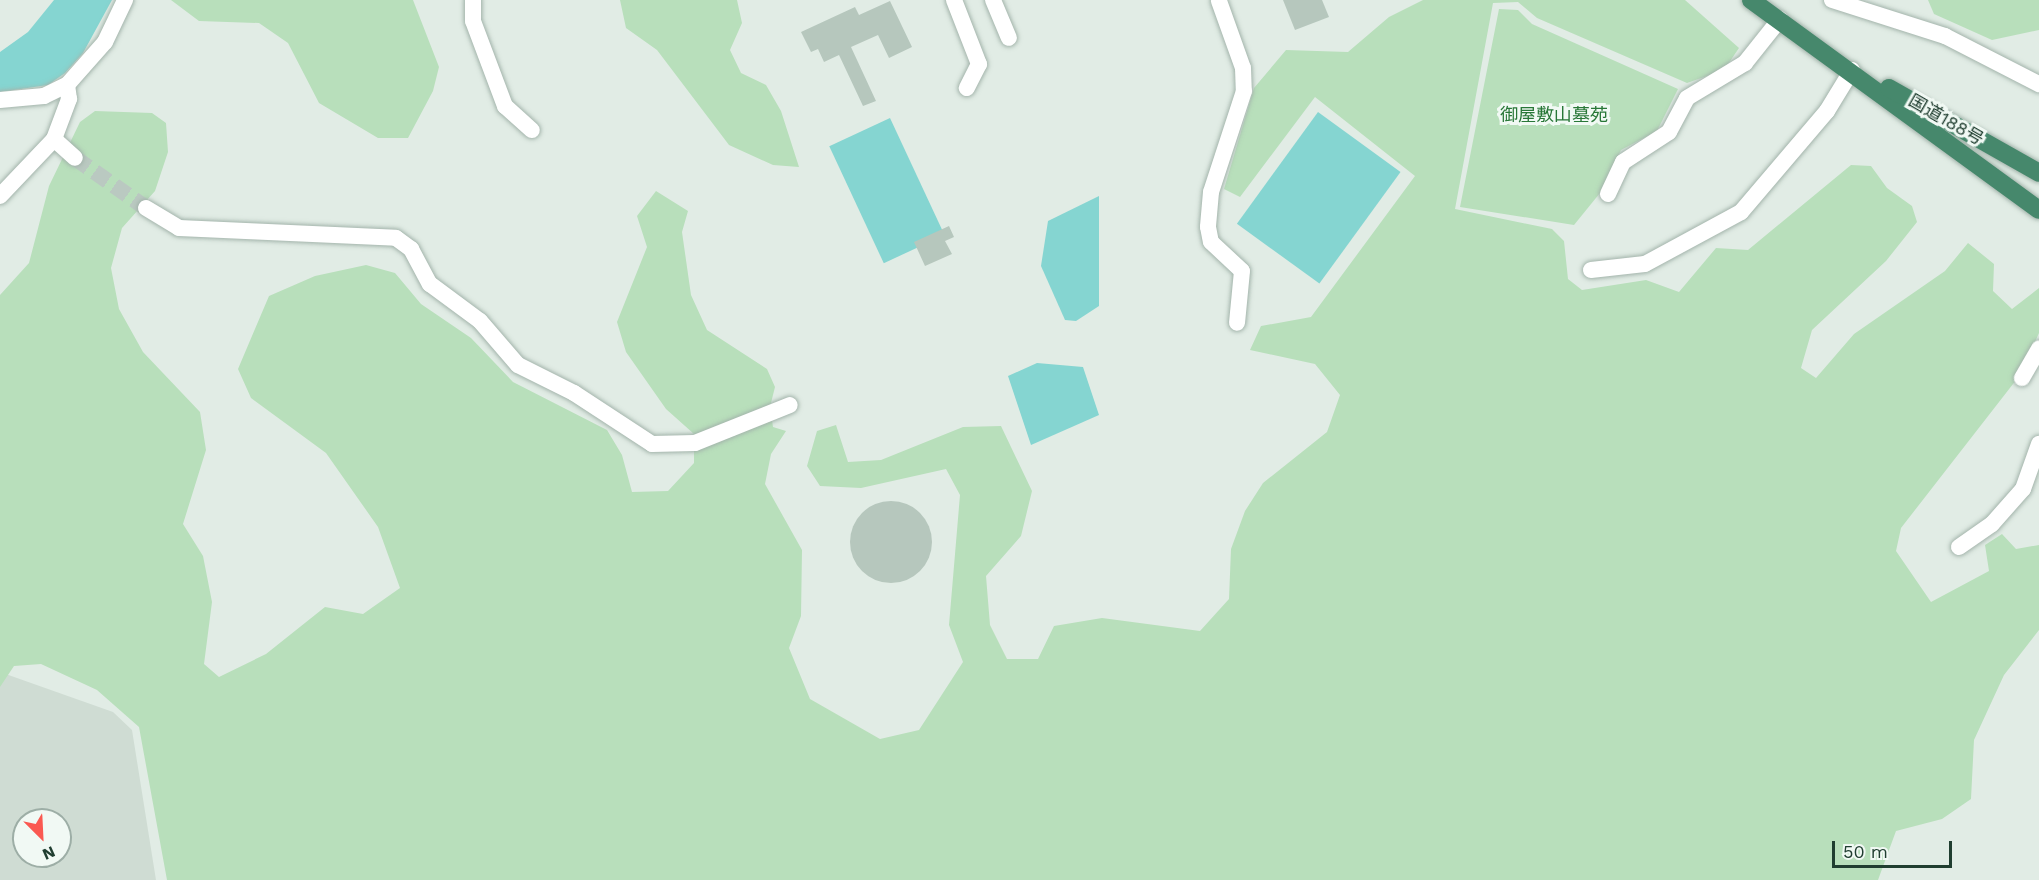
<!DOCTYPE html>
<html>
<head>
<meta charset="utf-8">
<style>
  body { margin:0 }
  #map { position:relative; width:2039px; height:880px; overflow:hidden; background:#e1ece5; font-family:"Work Sans","Noto Sans JP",sans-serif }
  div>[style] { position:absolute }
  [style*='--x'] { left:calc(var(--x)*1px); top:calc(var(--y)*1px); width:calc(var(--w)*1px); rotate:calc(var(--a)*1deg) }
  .built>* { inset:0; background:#cfdcd3 }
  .green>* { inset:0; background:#b8dfbb }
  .water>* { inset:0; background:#85d5d1; transform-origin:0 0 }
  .building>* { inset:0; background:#b6c7bd }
  .round { border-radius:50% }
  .minor-tunnel>* { height:16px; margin-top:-8px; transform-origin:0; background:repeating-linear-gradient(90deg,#bac9c1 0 16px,transparent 0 24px) }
  .roads { filter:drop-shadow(0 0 2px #a3b4ab) drop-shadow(0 0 2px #a3b4ab) }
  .minor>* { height:16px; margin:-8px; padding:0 8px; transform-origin:8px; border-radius:8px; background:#fff }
  .trunk>* { height:18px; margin:-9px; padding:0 9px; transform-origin:9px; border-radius:9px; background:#46886c }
  span { translate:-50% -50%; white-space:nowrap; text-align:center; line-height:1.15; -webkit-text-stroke:6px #f1f9f4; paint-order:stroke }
  .park-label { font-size:18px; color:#287737 }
  .street-label { font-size:18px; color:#203e30 }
  .north { position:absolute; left:12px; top:808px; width:60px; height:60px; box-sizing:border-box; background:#f1f9f4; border:2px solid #9daea6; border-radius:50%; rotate:156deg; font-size:16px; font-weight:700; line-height:24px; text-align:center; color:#203e30 }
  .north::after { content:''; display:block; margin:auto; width:21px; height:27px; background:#fa5951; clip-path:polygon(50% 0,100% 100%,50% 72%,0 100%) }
  .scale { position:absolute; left:1832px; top:841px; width:120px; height:27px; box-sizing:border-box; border:3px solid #203e30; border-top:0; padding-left:8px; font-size:18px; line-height:21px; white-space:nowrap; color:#203e30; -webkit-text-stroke:4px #f1f9f4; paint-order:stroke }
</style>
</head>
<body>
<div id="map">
  <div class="built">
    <i style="clip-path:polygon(evenodd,0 672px,113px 712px,132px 730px,156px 880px,0 880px,0 672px,24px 820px,60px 820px,60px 856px,24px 856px,24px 820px)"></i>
  </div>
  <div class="green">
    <i style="clip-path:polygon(171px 0,413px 0,439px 67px,433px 91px,408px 138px,378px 138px,319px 103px,288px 43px,259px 23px,199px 21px)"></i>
    <i style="clip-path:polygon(620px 0,737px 0,742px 23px,730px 50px,741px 73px,766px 85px,781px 111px,799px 167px,773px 165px,729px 145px,657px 50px,626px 28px)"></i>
    <i style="clip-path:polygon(1423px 0,1685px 0,1739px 48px,1724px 70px,1687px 83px,1537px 18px,1518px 2px,1493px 3px,1455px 209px,1552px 229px,1564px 241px,1568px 279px,1582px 290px,1646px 280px,1679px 292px,1716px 248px,1748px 250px,1851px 165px,1871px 166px,1887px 188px,1912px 206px,1917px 222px,1886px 261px,1812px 330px,1801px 368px,1816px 378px,1854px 334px,1945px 271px,1968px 243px,1994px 264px,1993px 291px,2012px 309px,2039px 288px,2039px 333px,2020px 375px,1901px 528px,1896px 551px,1931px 602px,1989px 571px,1985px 545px,2002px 534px,2016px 549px,2039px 545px,2039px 630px,2004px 675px,1974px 740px,1971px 799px,1942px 819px,1896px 831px,1878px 880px,167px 880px,139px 727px,97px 690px,41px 664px,14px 666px,0 687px,0 295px,29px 263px,49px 186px,80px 122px,95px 111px,152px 113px,166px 123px,168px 152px,155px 191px,122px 228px,111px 268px,119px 309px,143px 352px,200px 412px,206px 450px,183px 524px,203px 556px,212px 602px,204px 664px,219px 677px,266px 654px,325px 607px,363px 614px,400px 588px,378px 527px,326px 453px,251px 398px,238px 369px,269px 296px,315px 276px,366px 265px,395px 273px,421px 304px,471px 338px,513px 382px,607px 430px,622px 455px,632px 492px,668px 491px,694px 463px,694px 434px,666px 409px,626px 352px,617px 322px,647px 247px,637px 216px,656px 191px,688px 211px,682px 232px,691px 295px,707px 330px,767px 369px,775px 387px,770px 407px,773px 427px,786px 431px,771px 454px,765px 484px,802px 550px,801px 616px,789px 648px,810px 699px,880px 739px,919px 730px,963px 662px,949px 625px,960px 495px,946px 469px,861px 488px,820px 486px,807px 466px,817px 431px,836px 425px,848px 462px,881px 460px,963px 427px,1001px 426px,1032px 491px,1021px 536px,986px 576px,990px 625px,1007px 659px,1038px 659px,1054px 626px,1102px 618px,1200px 631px,1229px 599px,1231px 549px,1245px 511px,1263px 483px,1327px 432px,1340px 395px,1315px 364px,1250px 350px,1261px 326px,1311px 317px,1415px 176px,1315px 97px,1240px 197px,1224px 189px,1254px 88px,1286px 50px,1348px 52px,1389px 17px)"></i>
    <i style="clip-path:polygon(1928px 0,2039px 0,2039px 30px,1992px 40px,1934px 14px)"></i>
    <i style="clip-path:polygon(1499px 9px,1518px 10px,1532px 24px,1678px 89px,1657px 131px,1621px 150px,1600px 193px,1574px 225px,1460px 207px)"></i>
  </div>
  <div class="water">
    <i style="clip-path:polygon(54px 0,112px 0,83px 53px,65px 73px,48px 85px,0 92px,0 52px,28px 32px)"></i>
    <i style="left:1318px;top:112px;width:102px;height:138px;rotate:36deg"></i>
    <i style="left:890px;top:118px;width:129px;height:67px;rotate:65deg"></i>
    <i style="clip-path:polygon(1099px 196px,1099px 306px,1076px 321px,1065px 320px,1041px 266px,1048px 221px)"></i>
    <i style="clip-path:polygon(1037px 363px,1083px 367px,1099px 415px,1031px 445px,1008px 376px)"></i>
  </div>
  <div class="building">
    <i style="clip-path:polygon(1283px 0,1322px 0,1329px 17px,1295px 30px)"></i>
    <i style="clip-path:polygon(890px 1px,912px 47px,889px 58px,878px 35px,851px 47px,876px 101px,863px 106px,839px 55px,824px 62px,818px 49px,811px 52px,801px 32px,855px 7px,859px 15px)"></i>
    <i style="clip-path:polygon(949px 226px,954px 237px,945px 241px,952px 254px,925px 266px,914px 242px)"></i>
    <i class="round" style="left:850px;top:501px;width:82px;height:82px"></i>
  </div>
  <div class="minor-tunnel">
    <i style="--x:75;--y:158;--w:87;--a:35.2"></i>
  </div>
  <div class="roads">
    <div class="minor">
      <i style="--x:473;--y:0;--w:21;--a:90"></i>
      <i style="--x:473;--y:21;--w:91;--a:69.4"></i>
      <i style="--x:505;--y:106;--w:36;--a:42"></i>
      <i style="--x:954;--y:0;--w:69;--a:68.7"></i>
      <i style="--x:979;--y:64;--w:27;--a:117"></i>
      <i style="--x:993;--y:0;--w:41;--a:67.2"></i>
      <i style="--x:1832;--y:0;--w:119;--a:17.7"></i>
      <i style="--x:1945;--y:36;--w:106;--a:27.1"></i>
      <i style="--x:1219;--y:1;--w:71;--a:70.3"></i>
      <i style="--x:1243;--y:68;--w:23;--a:88"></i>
      <i style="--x:1244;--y:91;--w:106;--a:108.1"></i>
      <i style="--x:1211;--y:192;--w:35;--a:95"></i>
      <i style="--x:1208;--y:227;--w:15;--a:79"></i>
      <i style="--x:1211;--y:242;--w:42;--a:43.1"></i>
      <i style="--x:1242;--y:271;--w:52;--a:95.5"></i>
      <i style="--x:0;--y:100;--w:44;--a:-5.2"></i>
      <i style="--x:44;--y:96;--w:25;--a:-26"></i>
      <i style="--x:67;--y:85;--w:57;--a:-48.5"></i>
      <i style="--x:105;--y:42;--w:47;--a:-64.5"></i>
      <i style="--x:54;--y:139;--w:28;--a:42"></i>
      <i style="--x:1608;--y:194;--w:35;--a:-65"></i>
      <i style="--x:1623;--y:162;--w:55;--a:-33.1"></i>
      <i style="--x:1669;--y:132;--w:38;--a:-62"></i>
      <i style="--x:1687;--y:98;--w:68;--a:-31.1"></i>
      <i style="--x:1745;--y:63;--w:56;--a:-51.5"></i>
      <i style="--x:0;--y:196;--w:79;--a:-46.5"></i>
      <i style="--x:54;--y:139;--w:43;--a:-69.4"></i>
      <i style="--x:69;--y:99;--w:14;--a:-98"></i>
      <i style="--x:146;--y:208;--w:39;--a:31"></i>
      <i style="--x:179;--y:228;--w:217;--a:2.6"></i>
      <i style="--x:396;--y:238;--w:19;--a:36"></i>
      <i style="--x:411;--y:249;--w:40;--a:62"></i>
      <i style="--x:430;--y:284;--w:62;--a:36.5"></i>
      <i style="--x:480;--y:321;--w:58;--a:49.2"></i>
      <i style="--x:518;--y:365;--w:63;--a:26.6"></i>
      <i style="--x:574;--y:393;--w:93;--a:33.2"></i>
      <i style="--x:652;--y:444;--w:43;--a:-1.3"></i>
      <i style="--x:695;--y:443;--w:102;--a:-21.8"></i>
      <i style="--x:1591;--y:270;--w:54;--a:-6.3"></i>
      <i style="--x:1645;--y:264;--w:109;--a:-28.4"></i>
      <i style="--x:1741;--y:212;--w:133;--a:-49.6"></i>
      <i style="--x:1827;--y:111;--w:48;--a:-58.6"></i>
      <i style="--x:2022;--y:378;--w:34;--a:-60"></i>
      <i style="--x:1959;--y:547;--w:40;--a:-34.9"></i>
      <i style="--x:1992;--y:524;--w:47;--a:-48.5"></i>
      <i style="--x:2023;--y:489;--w:48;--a:-70.4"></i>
    </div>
    <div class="trunk">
      <i style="--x:1751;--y:0;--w:356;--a:36.1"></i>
      <i style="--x:1889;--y:88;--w:172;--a:29.5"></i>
    </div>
  </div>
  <div class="park-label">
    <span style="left:1554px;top:115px">御屋敷山墓苑</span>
  </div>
  <div class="street-label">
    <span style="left:1946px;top:120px;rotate:30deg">国道188号</span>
  </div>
  <div class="north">N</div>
  <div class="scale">50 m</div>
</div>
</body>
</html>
